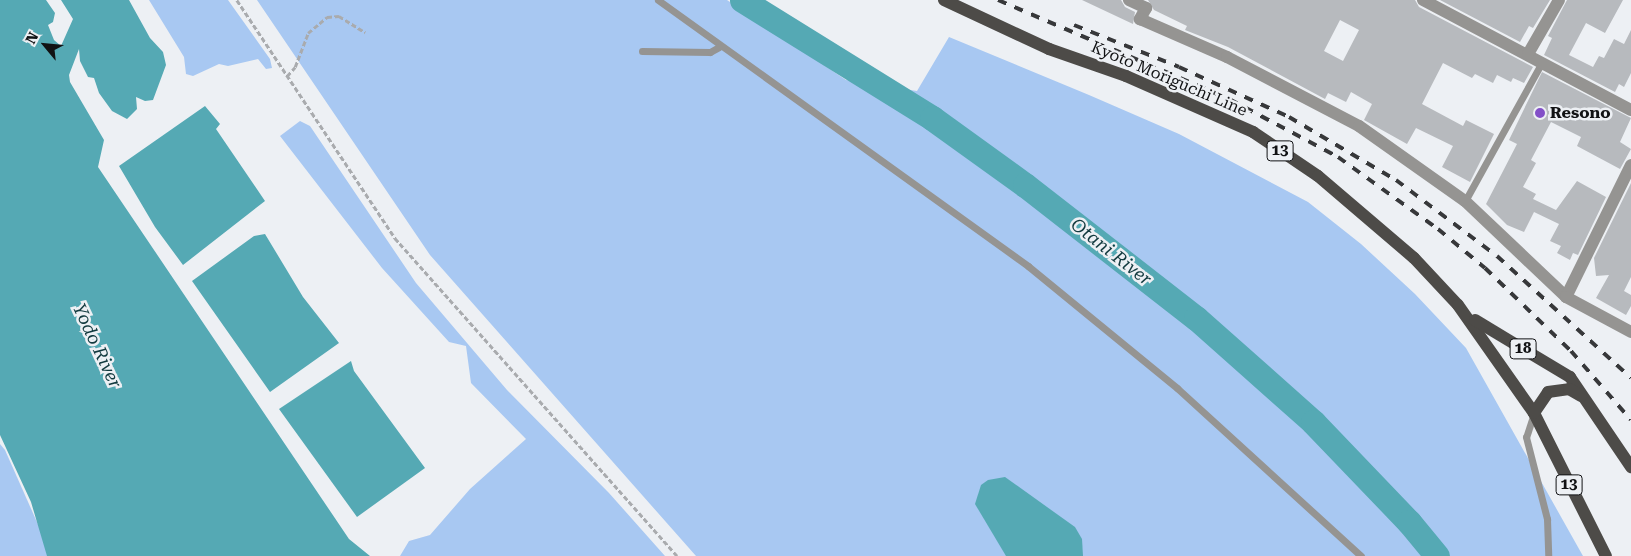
<!DOCTYPE html>
<html>
<head>
<meta charset="utf-8">
<style>
  body { margin:0 }
  #map { position:relative; width:1631px; height:556px; overflow:hidden; background:#edf0f4; font-family:"Roboto Serif",serif }
  div>[style] { position:absolute }
  [style*='--x'] { left:calc(var(--x)*1px); top:calc(var(--y)*1px); width:calc(var(--w)*1px); rotate:calc(var(--a)*1deg) }
  .green>* { inset:0; background:#a8c8f2 }
  .water>* { inset:0; background:#55a9b4 }
  .river>* { height:25px; margin:-12.5px; padding:0 12.5px; transform-origin:12.5px; border-radius:12.5px; background:#55a9b4 }
  .building>* { inset:0; background:#b7babe }
  .path>* { height:2.5px; margin-top:-1.25px; transform-origin:0; background:repeating-linear-gradient(90deg,#a9abae 0 5px,transparent 0 7.5px) }
  .service>* { height:7px; margin:-3.5px; padding:0 3.5px; transform-origin:3.5px; border-radius:3.5px; background:#959492 }
  .minor>* { height:12px; margin:-6px; padding:0 6px; transform-origin:6px; border-radius:6px; background:#959492 }
  .tertiary>* { height:12px; margin:-6px; padding:0 6px; transform-origin:6px; border-radius:6px; background:#959492 }
  .primary>* { height:12px; margin:-6px; padding:0 6px; transform-origin:6px; border-radius:6px; background:#4d4b48 }
  .rail>* { height:4px; margin-top:-2px; transform-origin:0; background:repeating-linear-gradient(90deg,#37383a 0 9px,transparent 0 18px) }
  .dots>* { width:14px; height:14px; translate:-50% -50%; box-sizing:border-box; border:2px solid #edf0f4; border-radius:50% }
  span { translate:-50% -50%; white-space:nowrap; text-align:center; line-height:1.15; -webkit-text-stroke:5px #edf0f4; paint-order:stroke }
  .shield-label span { padding:1px 4px; background:#edf0f4; border:1px solid; border-radius:4px; -webkit-text-stroke-width:0 }
  .shield-label { font-size:15px; color:#111214; font-weight:700 }
  .street-label { font-size:16px; color:#111214 }
  .poi-label { font-size:16px; color:#111214; font-weight:700 }
  .left { translate:0 -50%; text-align:left }
  .water-label { font-size:18px; color:#123a3f; font-style:italic }
  .north { position:absolute; left:20px; top:20px; width:50px; height:50px; -webkit-text-stroke:4px #edf0f4; paint-order:stroke; rotate:298deg; font-size:14px; font-weight:700; line-height:20px; text-align:center; color:#111214 }
  .north::after { content:''; display:block; margin:auto; width:18px; height:22px; background:#111214; clip-path:polygon(50% 0,100% 100%,50% 72%,0 100%) }
</style>
</head>
<body>
<div id="map">
  <div class="green">
    <i style="clip-path:polygon(149px 0,228px 0,270px 59px,272px 68px,266px 69px,258px 59px,228px 66px,219px 64px,193px 76px,186px 74px,184px 57px)"></i>
    <i style="clip-path:polygon(257px 0,727px 0,846px 80px,917px 91px,949px 37px,1089px 95px,1179px 134px,1308px 202px,1361px 244px,1415px 294px,1466px 348px,1583px 556px,696px 556px,430px 255px)"></i>
    <i style="clip-path:polygon(300px 121px,310px 126px,416px 283px,507px 390px,609px 493px,665px 556px,400px 556px,409px 541px,430px 535px,470px 489px,526px 439px,471px 383px,466px 346px,449px 342px,382px 268px,280px 136px)"></i>
    <i style="clip-path:polygon(0 444px,5px 450px,52px 556px,0 556px)"></i>
  </div>
  <div class="water">
    <i style="clip-path:polygon(0 0,46px 0,55px 13px,53px 22px,48px 25px,54px 40px,61px 46px,73px 19px,61px 0,129px 0,150px 38px,163px 52px,166px 65px,153px 100px,145px 101px,136px 97px,137px 109px,127px 119px,112px 111px,99px 93px,94px 78px,88px 77px,80px 61px,79px 49px,69px 75px,70px 82px,104px 140px,98px 167px,349px 539px,370px 556px,47px 556px,31px 502px,0 435px)"></i>
    <i style="clip-path:polygon(205px 106px,220px 124px,216px 129px,265px 201px,183px 265px,155px 227px,119px 166px)"></i>
    <i style="clip-path:polygon(265px 234px,303px 297px,339px 343px,270px 392px,192px 281px,254px 236px)"></i>
    <i style="clip-path:polygon(351px 361px,354px 371px,425px 468px,357px 517px,279px 409px)"></i>
    <i style="clip-path:polygon(1005px 477px,1075px 527px,1082px 539px,1083px 556px,1006px 556px,975px 504px,981px 485px,988px 480px)"></i>
  </div>
  <div class="river">
    <i style="--x:742;--y:0;--w:224;--a:31.8"></i>
    <i style="--x:932;--y:118;--w:115;--a:35.8"></i>
    <i style="--x:1025;--y:185;--w:217;--a:37.9"></i>
    <i style="--x:1196;--y:318;--w:157;--a:41.6"></i>
    <i style="--x:1313;--y:422;--w:139;--a:46.2"></i>
    <i style="--x:1409;--y:522;--w:44;--a:50.5"></i>
  </div>
  <div class="building">
    <i style="clip-path:polygon(1082px 0,1121px 0,1125px 7px,1135px 12px,1133px 24px)"></i>
    <i style="clip-path:polygon(evenodd,1148px 0,1415px 0,1419px 7px,1533px 67px,1524px 83px,1513px 78px,1511px 82px,1497px 75px,1493px 83px,1475px 74px,1472px 78px,1443px 63px,1422px 104px,1463px 126px,1466px 120px,1494px 134px,1470px 182px,1442px 167px,1453px 146px,1416px 128px,1407px 144px,1364px 120px,1372px 104px,1351px 92px,1346px 102px,1328px 93px,1325px 99px,1228px 47px,1185px 30px,1187px 26px,1154px 10px,1148px 0,1340px 20px,1359px 30px,1343px 61px,1324px 51px,1340px 20px)"></i>
    <i style="clip-path:polygon(1440px 0,1550px 0,1533px 28px,1529px 26px,1520px 42px)"></i>
    <i style="clip-path:polygon(1567px 0,1623px 0,1605px 33px,1586px 23px,1569px 55px,1593px 67px,1599px 56px,1604px 58px,1614px 39px,1624px 44px,1631px 30px,1631px 73px,1624px 87px,1619px 84px,1615px 92px,1544px 55px,1552px 38px,1548px 36px)"></i>
    <i style="clip-path:polygon(1542px 72px,1631px 118px,1620px 142px,1631px 149px,1620px 169px,1577px 146px,1581px 137px,1551px 122px,1531px 160px,1536px 163px,1523px 187px,1536px 194px,1533px 199px,1556px 210px,1577px 181px,1606px 197px,1578px 255px,1573px 253px,1570px 260px,1557px 253px,1561px 246px,1550px 241px,1559px 224px,1534px 212px,1524px 232px,1507px 225px,1486px 204px,1517px 144px,1509px 140px)"></i>
    <i style="clip-path:polygon(1631px 183px,1631px 277px,1624px 291px,1631px 295px,1631px 306px,1626px 315px,1596px 298px,1609px 275px,1596px 276px,1594px 258px)"></i>
  </div>
  <div class="path">
    <i style="--x:237;--y:0;--w:286;--a:56.4"></i>
    <i style="--x:395;--y:238;--w:425;--a:48.4"></i>
    <i style="--x:287;--y:76;--w:12;--a:-48"></i>
    <i style="--x:295;--y:67;--w:36;--a:-69"></i>
    <i style="--x:308;--y:33;--w:25;--a:-40"></i>
    <i style="--x:327;--y:17;--w:12;--a:-5"></i>
    <i style="--x:339;--y:16;--w:31;--a:32"></i>
  </div>
  <div class="service">
    <i style="--x:658;--y:0;--w:456;--a:35.7"></i>
    <i style="--x:1028;--y:266;--w:193;--a:39.3"></i>
    <i style="--x:1177;--y:388;--w:249;--a:42.4"></i>
    <i style="--x:642;--y:51;--w:68;--a:0.8"></i>
    <i style="--x:710;--y:52;--w:10;--a:-29"></i>
    <i style="--x:1465;--y:201;--w:159;--a:-61"></i>
    <i style="--x:1534;--y:413;--w:25;--a:108"></i>
    <i style="--x:1526;--y:437;--w:85;--a:75.6"></i>
    <i style="--x:1547;--y:519;--w:37;--a:88"></i>
  </div>
  <div class="minor">
    <i style="--x:1129;--y:0;--w:19;--a:25"></i>
    <i style="--x:1146;--y:8;--w:13;--a:119"></i>
    <i style="--x:1140;--y:19;--w:95;--a:23.6"></i>
    <i style="--x:1227;--y:57;--w:149;--a:27.6"></i>
    <i style="--x:1359;--y:126;--w:130;--a:35.3"></i>
    <i style="--x:1465;--y:201;--w:139;--a:43.5"></i>
    <i style="--x:1566;--y:297;--w:147;--a:-63.8"></i>
    <i style="--x:1423;--y:0;--w:235;--a:27.9"></i>
    <i style="--x:1528;--y:54;--w:62;--a:-60.1"></i>
  </div>
  <div class="tertiary">
    <i style="--x:1566;--y:297;--w:74;--a:28.3"></i>
  </div>
  <div class="primary">
    <i style="--x:944;--y:0;--w:116;--a:25"></i>
    <i style="--x:1049;--y:49;--w:82;--a:19.3"></i>
    <i style="--x:1126;--y:76;--w:139;--a:23.8"></i>
    <i style="--x:1253;--y:132;--w:78;--a:34.1"></i>
    <i style="--x:1318;--y:176;--w:126;--a:40.5"></i>
    <i style="--x:1414;--y:258;--w:64;--a:46.9"></i>
    <i style="--x:1458;--y:305;--w:132;--a:54.9"></i>
    <i style="--x:1534;--y:413;--w:160;--a:63.3"></i>
    <i style="--x:1475;--y:320;--w:111;--a:31"></i>
    <i style="--x:1570;--y:377;--w:109;--a:55.9"></i>
    <i style="--x:1534;--y:413;--w:25;--a:-56"></i>
    <i style="--x:1548;--y:392;--w:21;--a:-8"></i>
    <i style="--x:1569;--y:389;--w:14;--a:30"></i>
  </div>
  <div class="rail">
    <i style="--x:998;--y:0;--w:251;--a:23.2"></i>
    <i style="--x:1229;--y:99;--w:123;--a:28"></i>
    <i style="--x:1338;--y:157;--w:123;--a:35.8"></i>
    <i style="--x:1438;--y:229;--w:61;--a:39.7"></i>
    <i style="--x:1485;--y:268;--w:120;--a:44"></i>
    <i style="--x:1571;--y:351;--w:91;--a:49"></i>
    <i style="--x:1074;--y:25;--w:113;--a:21.8"></i>
    <i style="--x:1179;--y:67;--w:121;--a:24.4"></i>
    <i style="--x:1289;--y:117;--w:124;--a:30.5"></i>
    <i style="--x:1396;--y:180;--w:126;--a:37"></i>
    <i style="--x:1497;--y:256;--w:181;--a:42.3"></i>
  </div>
  <div class="dots">
    <i style="left:1540px;top:113px;background:#8350c8"></i>
  </div>
  <div class="shield-label">
    <span style="left:1280px;top:151px">13</span>
    <span style="left:1523px;top:349px">18</span>
    <span style="left:1569px;top:485px">13</span>
  </div>
  <div class="street-label">
    <span style="left:1169px;top:79px;rotate:23deg">Kyoto Moriguchi Line</span>
  </div>
  <div class="poi-label">
    <span class="left" style="left:1550px;top:113px">Resono</span>
  </div>
  <div class="water-label">
    <span style="left:1111px;top:252px;rotate:38deg">Otani River</span>
    <span style="left:97px;top:346px;rotate:65deg">Yodo River</span>
  </div>
  <div class="north">N</div>
</div>
</body>
</html>
